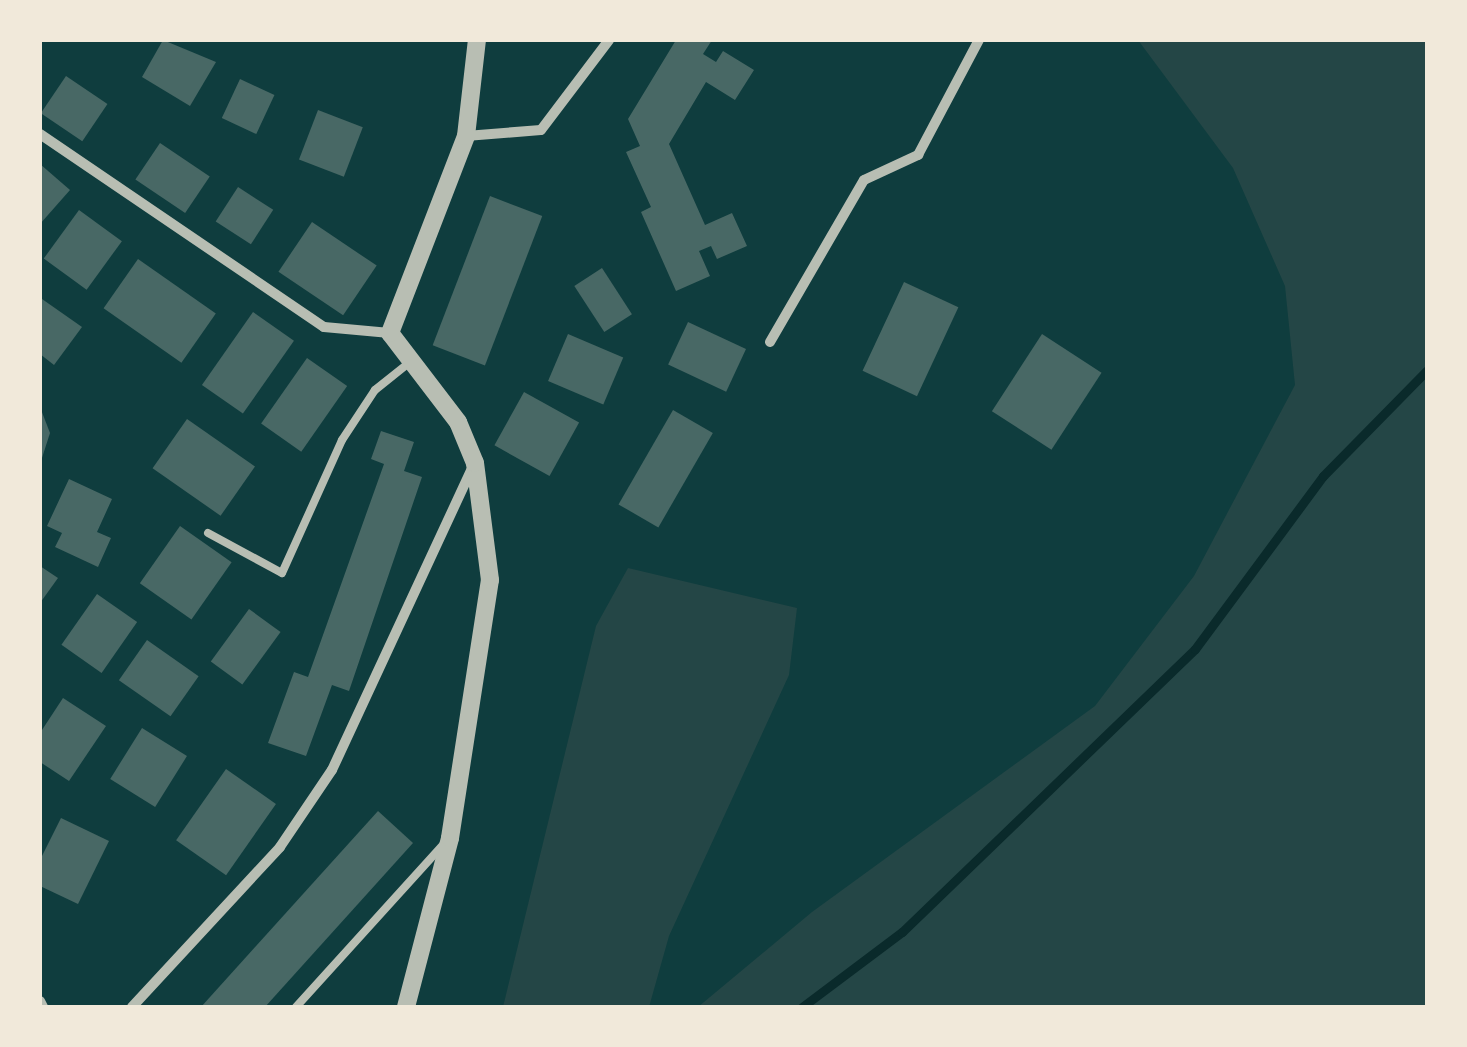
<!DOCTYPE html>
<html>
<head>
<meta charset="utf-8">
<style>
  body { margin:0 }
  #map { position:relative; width:1467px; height:1047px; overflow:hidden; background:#0f3d3e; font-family:Poppins,sans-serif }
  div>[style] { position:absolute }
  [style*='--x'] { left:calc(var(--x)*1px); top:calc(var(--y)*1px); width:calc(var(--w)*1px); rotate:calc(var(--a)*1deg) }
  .green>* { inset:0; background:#244646 }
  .stream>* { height:9px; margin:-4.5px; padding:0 4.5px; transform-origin:4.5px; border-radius:4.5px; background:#0a2a2b }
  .building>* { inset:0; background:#486865; transform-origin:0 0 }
  .service>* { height:8px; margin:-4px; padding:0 4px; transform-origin:4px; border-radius:4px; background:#b8beb3 }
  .minor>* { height:10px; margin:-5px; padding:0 5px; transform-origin:5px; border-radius:5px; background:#b8beb3 }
  .tertiary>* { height:18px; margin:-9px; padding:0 9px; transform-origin:9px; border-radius:9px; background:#b8beb3 }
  span { translate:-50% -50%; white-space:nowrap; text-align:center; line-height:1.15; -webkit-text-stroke:10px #f1e9da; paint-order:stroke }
  .frame { position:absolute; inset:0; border:42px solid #f1e9da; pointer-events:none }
</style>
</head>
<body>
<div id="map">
  <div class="green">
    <i style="clip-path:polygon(1138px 40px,1427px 40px,1427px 1007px,698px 1007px,812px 912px,1095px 706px,1194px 576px,1295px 385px,1285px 286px,1233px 168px)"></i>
    <i style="clip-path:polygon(628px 568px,797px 608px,789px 675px,669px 936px,649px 1007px,503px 1007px,596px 626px)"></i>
  </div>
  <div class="stream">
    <i style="--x:802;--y:1007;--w:125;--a:-36.9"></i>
    <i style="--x:902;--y:932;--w:407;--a:-44"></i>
    <i style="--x:1195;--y:649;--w:215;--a:-53.5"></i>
    <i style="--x:1323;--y:476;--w:148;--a:-45.5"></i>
  </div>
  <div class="building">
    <i style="clip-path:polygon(163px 40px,216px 62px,190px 106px,142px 77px)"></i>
    <i style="clip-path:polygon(676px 40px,712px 40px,703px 54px,716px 62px,723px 51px,754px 70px,735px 100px,706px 82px,669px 144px,705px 225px,732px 213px,747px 246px,717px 259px,711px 246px,699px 251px,710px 276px,676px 291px,641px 212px,651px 207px,626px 152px,640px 146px,628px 119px)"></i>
    <i style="left:66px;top:76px;width:50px;height:45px;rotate:34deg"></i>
    <i style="left:240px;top:79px;width:38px;height:43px;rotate:25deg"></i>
    <i style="left:318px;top:110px;width:48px;height:53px;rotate:21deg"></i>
    <i style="left:160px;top:143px;width:60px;height:44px;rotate:34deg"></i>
    <i style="clip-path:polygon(40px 164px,70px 190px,40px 224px)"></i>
    <i style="left:238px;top:187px;width:42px;height:41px;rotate:33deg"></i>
    <i style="left:490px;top:196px;width:56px;height:160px;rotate:21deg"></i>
    <i style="left:79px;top:210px;width:53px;height:60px;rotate:36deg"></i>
    <i style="left:312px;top:222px;width:78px;height:60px;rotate:34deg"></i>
    <i style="left:138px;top:259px;width:95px;height:60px;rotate:35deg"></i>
    <i style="left:602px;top:268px;width:55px;height:33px;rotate:57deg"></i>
    <i style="left:904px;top:282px;width:60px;height:98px;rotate:25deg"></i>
    <i style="clip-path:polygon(42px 299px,82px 327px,54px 365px,40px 354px)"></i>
    <i style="left:253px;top:312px;width:50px;height:89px;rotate:35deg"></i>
    <i style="left:688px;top:322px;width:64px;height:47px;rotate:25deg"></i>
    <i style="left:568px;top:334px;width:60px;height:51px;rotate:23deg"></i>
    <i style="left:1042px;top:334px;width:71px;height:92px;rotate:33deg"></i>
    <i style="left:307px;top:358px;width:49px;height:80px;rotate:35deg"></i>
    <i style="left:524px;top:392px;width:63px;height:61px;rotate:29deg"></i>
    <i style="clip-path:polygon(40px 407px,50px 433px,41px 461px,40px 460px)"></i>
    <i style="left:673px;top:410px;width:46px;height:109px;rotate:30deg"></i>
    <i style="left:187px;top:419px;width:83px;height:60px;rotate:35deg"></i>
    <i style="clip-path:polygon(381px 431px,414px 442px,404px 471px,422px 477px,349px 691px,332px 685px,306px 756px,268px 743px,294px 672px,308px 677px,384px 464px,371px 459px)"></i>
    <i style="clip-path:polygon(69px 479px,112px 499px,97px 532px,111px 538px,98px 567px,55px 547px,62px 533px,47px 526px)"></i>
    <i style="left:180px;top:526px;width:63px;height:70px;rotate:35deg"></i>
    <i style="clip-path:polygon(40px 566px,58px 578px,40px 603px)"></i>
    <i style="left:97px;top:594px;width:49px;height:62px;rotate:35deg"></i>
    <i style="left:249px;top:609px;width:39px;height:65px;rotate:36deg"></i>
    <i style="left:147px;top:640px;width:63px;height:49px;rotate:35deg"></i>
    <i style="clip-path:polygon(63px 698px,106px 726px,69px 781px,40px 762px,40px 733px)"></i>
    <i style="left:142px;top:728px;width:53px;height:60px;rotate:32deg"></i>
    <i style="left:226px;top:769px;width:61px;height:87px;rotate:35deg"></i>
    <i style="clip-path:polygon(378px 811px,413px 843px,265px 1007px,201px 1007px)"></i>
    <i style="clip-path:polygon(61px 818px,109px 841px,78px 904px,40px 886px,40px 860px)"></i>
  </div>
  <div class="service">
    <i style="--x:208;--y:533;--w:84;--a:28.4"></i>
    <i style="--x:282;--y:573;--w:146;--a:-65.7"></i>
    <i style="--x:342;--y:440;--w:60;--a:-56.6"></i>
    <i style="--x:375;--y:390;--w:43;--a:-38.5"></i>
    <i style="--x:296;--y:1007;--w:219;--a:-47.8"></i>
  </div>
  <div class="minor">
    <i style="--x:40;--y:134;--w:343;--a:34.2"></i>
    <i style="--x:324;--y:327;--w:66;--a:5.2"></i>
    <i style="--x:466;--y:136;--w:75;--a:-4.6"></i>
    <i style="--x:541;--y:130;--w:113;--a:-52.9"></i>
    <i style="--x:770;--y:342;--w:187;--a:-59.9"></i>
    <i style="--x:864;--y:180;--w:60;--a:-24.8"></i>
    <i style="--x:918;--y:155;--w:130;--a:-62.1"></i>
    <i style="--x:40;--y:1001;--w:7;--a:63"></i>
    <i style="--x:132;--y:1007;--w:218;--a:-47.2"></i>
    <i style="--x:280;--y:847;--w:93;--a:-56"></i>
    <i style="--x:332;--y:770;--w:333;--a:-65.1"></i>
  </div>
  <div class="tertiary">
    <i style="--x:406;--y:1007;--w:175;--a:-75.4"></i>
    <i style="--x:450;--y:838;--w:261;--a:-81.2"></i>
    <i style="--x:490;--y:580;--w:118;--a:-97.3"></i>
    <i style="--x:475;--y:463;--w:44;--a:-112.5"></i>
    <i style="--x:458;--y:422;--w:112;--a:-127.4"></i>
    <i style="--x:390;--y:333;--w:211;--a:-68.9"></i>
    <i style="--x:466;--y:136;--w:97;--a:-83.5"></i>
  </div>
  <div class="frame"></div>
</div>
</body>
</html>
